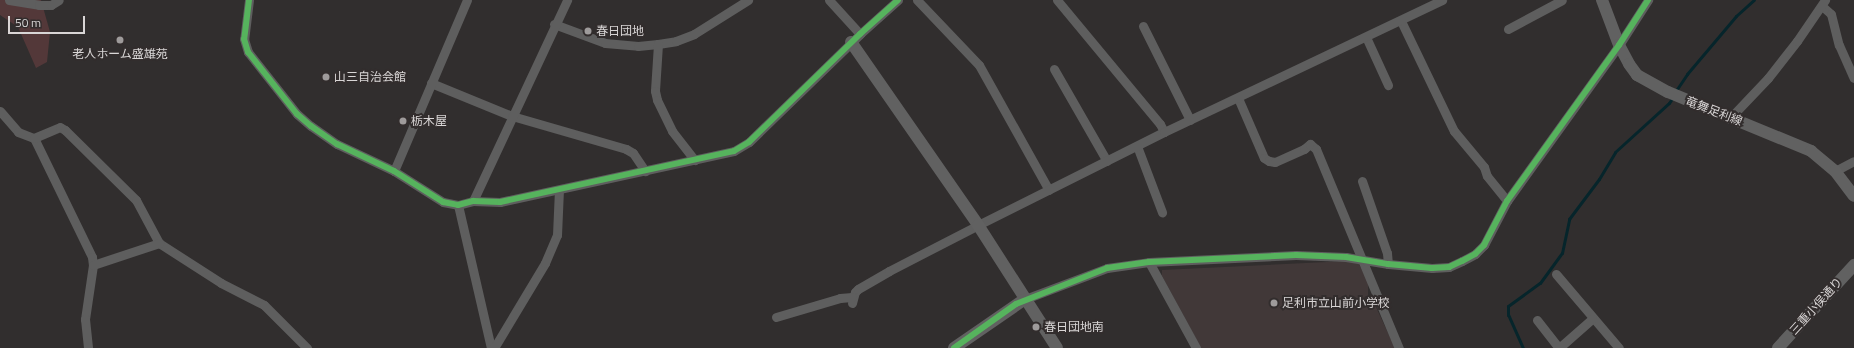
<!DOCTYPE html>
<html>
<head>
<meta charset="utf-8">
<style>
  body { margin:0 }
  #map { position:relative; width:1854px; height:348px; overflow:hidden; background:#312e2e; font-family:"Titillium Web","Noto Sans JP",sans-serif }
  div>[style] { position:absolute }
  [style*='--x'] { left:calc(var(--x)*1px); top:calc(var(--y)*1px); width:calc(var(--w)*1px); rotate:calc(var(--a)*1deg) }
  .built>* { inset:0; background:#413838 }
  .green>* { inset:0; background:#533839 }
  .stream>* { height:3px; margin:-1.5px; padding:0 1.5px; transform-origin:1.5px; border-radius:1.5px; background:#06252b }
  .street>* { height:9px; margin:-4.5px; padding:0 4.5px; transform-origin:4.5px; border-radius:4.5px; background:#5e5e5e }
  .secondary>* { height:12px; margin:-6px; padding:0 6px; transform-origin:6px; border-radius:6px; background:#616161 }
  .cycleway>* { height:6px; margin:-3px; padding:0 3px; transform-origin:3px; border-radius:3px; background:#56b35d }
  .dots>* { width:11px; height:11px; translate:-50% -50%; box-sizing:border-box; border:2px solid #322d2d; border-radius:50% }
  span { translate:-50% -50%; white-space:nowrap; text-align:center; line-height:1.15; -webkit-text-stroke:4px #322d2d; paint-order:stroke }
  .poi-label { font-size:12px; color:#d9d6d6 }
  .left { translate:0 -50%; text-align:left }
  .street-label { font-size:12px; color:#d9d6d6 }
  .scale { position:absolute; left:8px; top:16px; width:77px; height:18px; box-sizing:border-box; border:2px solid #d9d6d6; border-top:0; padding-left:5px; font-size:12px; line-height:14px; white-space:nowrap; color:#d9d6d6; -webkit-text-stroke:3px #322d2d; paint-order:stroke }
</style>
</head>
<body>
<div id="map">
  <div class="built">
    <i style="clip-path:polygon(1347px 261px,1359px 264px,1368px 282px,1368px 301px,1375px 305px,1395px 348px,1201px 348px,1162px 276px,1162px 270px)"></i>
  </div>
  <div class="green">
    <i style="clip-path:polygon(0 0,41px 0,50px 32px,47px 62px,36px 68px,18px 27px,0 15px)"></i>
  </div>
  <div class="stream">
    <i style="--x:1675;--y:92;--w:22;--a:-56"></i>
    <i style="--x:1687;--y:74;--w:76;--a:-49.8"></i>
    <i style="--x:1736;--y:16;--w:24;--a:-42"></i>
    <i style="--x:1523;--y:348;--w:36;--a:-114"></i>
    <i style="--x:1508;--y:315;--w:9;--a:-90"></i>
    <i style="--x:1508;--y:306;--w:39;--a:-36"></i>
    <i style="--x:1540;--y:283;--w:37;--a:-54"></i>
    <i style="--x:1562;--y:253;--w:35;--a:-78"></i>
    <i style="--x:1569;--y:219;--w:50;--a:-53.1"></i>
    <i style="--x:1599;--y:179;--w:31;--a:-59"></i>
    <i style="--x:1615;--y:152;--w:73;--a:-42.2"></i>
    <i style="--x:1669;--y:103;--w:7;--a:-56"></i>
  </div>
  <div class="street">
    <i style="--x:9;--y:0;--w:30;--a:9"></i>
    <i style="--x:39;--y:5;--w:12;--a:0"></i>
    <i style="--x:51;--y:5;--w:9;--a:-32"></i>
    <i style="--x:249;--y:0;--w:39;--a:97"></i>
    <i style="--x:244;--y:39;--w:14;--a:73"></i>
    <i style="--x:248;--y:52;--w:79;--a:51.7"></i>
    <i style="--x:297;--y:114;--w:18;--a:41"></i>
    <i style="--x:311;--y:126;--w:32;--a:35"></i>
    <i style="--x:337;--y:144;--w:63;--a:25.3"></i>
    <i style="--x:394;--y:171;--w:58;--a:32.3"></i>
    <i style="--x:443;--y:202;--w:15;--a:11"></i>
    <i style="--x:458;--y:205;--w:16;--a:-15"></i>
    <i style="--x:473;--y:201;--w:27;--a:2"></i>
    <i style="--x:500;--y:202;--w:239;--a:-12.3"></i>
    <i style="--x:734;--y:151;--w:17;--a:-31"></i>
    <i style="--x:749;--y:142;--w:155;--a:-44.2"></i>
    <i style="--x:860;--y:34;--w:51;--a:-41.8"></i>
    <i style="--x:829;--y:0;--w:46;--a:47.6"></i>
    <i style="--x:917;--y:0;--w:90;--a:46.4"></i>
    <i style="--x:979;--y:65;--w:143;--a:60.8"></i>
    <i style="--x:1057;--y:0;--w:161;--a:50.3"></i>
    <i style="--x:1160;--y:124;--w:9;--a:63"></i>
    <i style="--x:1822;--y:6;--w:12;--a:42"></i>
    <i style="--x:1831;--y:14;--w:32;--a:76"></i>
    <i style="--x:1839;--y:45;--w:36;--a:66"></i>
    <i style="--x:1401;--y:21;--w:122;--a:64.3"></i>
    <i style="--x:1454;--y:131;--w:47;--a:50.2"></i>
    <i style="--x:1484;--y:167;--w:9;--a:72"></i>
    <i style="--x:1487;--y:176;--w:32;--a:51"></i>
    <i style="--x:554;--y:24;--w:54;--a:20.4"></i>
    <i style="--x:605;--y:43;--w:33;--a:5"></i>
    <i style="--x:638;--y:46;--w:20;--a:-6"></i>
    <i style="--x:658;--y:44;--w:18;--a:-9"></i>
    <i style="--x:676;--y:41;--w:19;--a:-21"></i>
    <i style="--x:694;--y:34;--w:64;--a:-32.2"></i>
    <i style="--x:1143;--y:26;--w:105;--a:63.4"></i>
    <i style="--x:1508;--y:29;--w:61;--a:-28.2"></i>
    <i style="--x:1366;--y:37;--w:53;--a:65.4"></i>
    <i style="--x:658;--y:44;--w:47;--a:93.7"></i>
    <i style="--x:655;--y:91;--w:9;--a:77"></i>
    <i style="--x:657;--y:100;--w:34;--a:64"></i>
    <i style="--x:672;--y:131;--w:37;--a:52"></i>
    <i style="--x:1054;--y:69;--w:106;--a:60.1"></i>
    <i style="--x:431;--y:83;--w:87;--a:22.2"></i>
    <i style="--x:512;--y:116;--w:119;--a:16.1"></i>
    <i style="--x:626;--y:149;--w:8;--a:30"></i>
    <i style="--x:633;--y:153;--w:22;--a:56"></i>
    <i style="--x:1238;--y:98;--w:65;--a:66.6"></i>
    <i style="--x:1264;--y:158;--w:6;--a:31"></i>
    <i style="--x:1269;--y:161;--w:6;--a:9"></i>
    <i style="--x:1275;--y:162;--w:32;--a:-24"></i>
    <i style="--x:1304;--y:149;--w:8;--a:-40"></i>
    <i style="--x:1310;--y:144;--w:8;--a:40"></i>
    <i style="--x:1316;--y:149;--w:216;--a:67.4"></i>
    <i style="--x:0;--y:111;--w:28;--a:49"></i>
    <i style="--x:18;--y:132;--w:17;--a:21"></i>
    <i style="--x:34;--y:138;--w:132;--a:64"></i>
    <i style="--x:92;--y:257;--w:8;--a:83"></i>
    <i style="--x:93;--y:265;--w:55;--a:98.4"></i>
    <i style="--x:85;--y:319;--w:29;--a:84"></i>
    <i style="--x:1731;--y:117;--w:54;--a:-46.5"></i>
    <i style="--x:1768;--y:78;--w:47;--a:-51.9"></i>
    <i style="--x:1797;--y:41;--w:50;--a:-55.7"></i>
    <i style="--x:34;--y:138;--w:28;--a:-23"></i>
    <i style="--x:60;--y:127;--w:6;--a:31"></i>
    <i style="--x:65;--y:130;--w:100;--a:44.6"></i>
    <i style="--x:136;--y:200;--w:49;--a:61.9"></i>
    <i style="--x:159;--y:243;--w:74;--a:32.8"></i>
    <i style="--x:221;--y:283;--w:48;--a:27.1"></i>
    <i style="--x:264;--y:305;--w:61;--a:45"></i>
    <i style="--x:1137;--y:146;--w:71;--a:69.3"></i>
    <i style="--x:394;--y:171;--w:186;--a:-66.9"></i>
    <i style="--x:1835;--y:171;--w:21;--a:-28"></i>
    <i style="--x:1362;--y:181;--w:76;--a:70.9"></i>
    <i style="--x:1387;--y:253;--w:11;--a:85"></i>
    <i style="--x:473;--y:201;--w:222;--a:-64.9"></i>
    <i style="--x:458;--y:205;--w:147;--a:77"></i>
    <i style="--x:1149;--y:262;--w:98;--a:61.3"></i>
    <i style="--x:93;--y:265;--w:70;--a:-18.4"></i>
    <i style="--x:1556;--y:274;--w:97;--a:49.6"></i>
    <i style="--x:1025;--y:299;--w:88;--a:-20.7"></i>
    <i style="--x:1107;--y:268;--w:42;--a:-8.1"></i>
    <i style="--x:1149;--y:262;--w:147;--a:-2.7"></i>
    <i style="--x:1296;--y:255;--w:50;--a:2.3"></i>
    <i style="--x:1346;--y:257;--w:43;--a:9.5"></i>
    <i style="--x:1388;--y:264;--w:44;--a:5.2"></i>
    <i style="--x:1432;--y:268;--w:17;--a:-3"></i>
    <i style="--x:1449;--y:267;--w:14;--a:-25"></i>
    <i style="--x:1462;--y:261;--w:15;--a:-28"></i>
    <i style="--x:1475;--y:254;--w:13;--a:-45"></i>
    <i style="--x:1484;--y:245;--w:50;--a:-62.4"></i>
    <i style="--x:1507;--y:201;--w:192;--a:-54.3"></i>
    <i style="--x:1619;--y:45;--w:54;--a:-57.2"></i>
    <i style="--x:852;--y:303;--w:11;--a:-75"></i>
    <i style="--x:855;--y:292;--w:4;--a:-45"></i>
    <i style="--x:858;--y:289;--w:36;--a:-30"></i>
    <i style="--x:889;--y:271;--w:100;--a:-27.3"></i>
    <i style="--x:978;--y:225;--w:208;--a:-26.6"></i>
    <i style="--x:1164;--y:132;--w:308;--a:-25.4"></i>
    <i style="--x:776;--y:317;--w:67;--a:-16.5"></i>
    <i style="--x:840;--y:298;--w:12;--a:-5"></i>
    <i style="--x:1537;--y:320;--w:36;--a:52"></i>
    <i style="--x:1559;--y:348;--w:44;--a:-41.3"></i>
    <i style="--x:494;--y:348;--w:99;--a:-59"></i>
    <i style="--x:545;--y:263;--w:30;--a:-67"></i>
    <i style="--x:557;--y:235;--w:45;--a:-87.5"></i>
  </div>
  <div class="secondary">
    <i style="--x:1602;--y:0;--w:48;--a:69.3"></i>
    <i style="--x:1619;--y:45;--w:21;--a:62"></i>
    <i style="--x:1629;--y:64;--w:14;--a:54"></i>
    <i style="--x:1637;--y:75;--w:35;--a:29"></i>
    <i style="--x:1668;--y:92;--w:155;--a:22.4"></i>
    <i style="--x:1811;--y:151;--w:31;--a:40"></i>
    <i style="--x:1835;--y:171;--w:31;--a:53"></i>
    <i style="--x:851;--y:42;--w:223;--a:55.2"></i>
    <i style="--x:978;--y:225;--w:146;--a:57.3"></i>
    <i style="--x:954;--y:348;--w:86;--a:-34.6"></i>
    <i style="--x:1778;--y:348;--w:113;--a:-47.5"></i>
  </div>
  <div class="cycleway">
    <i style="--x:249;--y:0;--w:39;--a:97"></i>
    <i style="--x:244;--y:39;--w:14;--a:73"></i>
    <i style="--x:248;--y:52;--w:79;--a:51.7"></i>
    <i style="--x:297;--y:114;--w:18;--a:41"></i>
    <i style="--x:311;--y:126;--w:32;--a:35"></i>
    <i style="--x:337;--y:144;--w:63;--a:25.3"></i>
    <i style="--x:394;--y:171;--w:58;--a:32.3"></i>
    <i style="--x:443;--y:202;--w:15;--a:11"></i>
    <i style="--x:458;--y:205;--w:16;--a:-15"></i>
    <i style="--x:473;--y:201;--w:27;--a:2"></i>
    <i style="--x:500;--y:202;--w:239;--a:-12.3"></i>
    <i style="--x:734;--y:151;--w:17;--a:-31"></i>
    <i style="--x:749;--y:142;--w:155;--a:-44.2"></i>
    <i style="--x:860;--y:34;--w:51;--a:-41.8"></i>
    <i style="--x:954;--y:348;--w:76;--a:-35.4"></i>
    <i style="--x:1016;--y:304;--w:98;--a:-21.6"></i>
    <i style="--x:1107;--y:268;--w:42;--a:-8.1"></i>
    <i style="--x:1149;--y:262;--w:147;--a:-2.7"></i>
    <i style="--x:1296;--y:255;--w:50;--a:2.3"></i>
    <i style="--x:1346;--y:257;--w:43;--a:9.5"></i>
    <i style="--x:1388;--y:264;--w:44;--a:5.2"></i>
    <i style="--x:1432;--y:268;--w:17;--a:-3"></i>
    <i style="--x:1449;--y:267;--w:14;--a:-25"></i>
    <i style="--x:1462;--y:261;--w:15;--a:-28"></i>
    <i style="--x:1475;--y:254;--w:13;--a:-45"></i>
    <i style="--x:1484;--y:245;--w:50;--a:-62.4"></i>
    <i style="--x:1507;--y:201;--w:192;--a:-54.3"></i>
    <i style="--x:1619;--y:45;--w:54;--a:-57.2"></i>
  </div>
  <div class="dots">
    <i style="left:588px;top:31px;background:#9e9b9b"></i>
    <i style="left:120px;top:40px;background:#9e9b9b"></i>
    <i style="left:326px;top:77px;background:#9e9b9b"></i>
    <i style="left:403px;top:121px;background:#9e9b9b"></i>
    <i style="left:1274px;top:303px;background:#9e9b9b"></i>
    <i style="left:1036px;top:327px;background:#9e9b9b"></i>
  </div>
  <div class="poi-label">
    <span class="left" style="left:596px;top:31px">春日団地</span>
    <span style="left:120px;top:54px">老人ホーム盛雄苑</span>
    <span class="left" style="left:334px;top:77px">山三自治会館</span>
    <span class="left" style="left:411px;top:121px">栃木屋</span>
    <span class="left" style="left:1282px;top:303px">足利市立山前小学校</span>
    <span class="left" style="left:1044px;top:327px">春日団地南</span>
  </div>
  <div class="street-label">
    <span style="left:1714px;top:111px;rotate:21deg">竜舞足利線</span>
    <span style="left:1816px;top:306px;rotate:-48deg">三重小俣通り</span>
  </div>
  <div class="scale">50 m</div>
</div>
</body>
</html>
